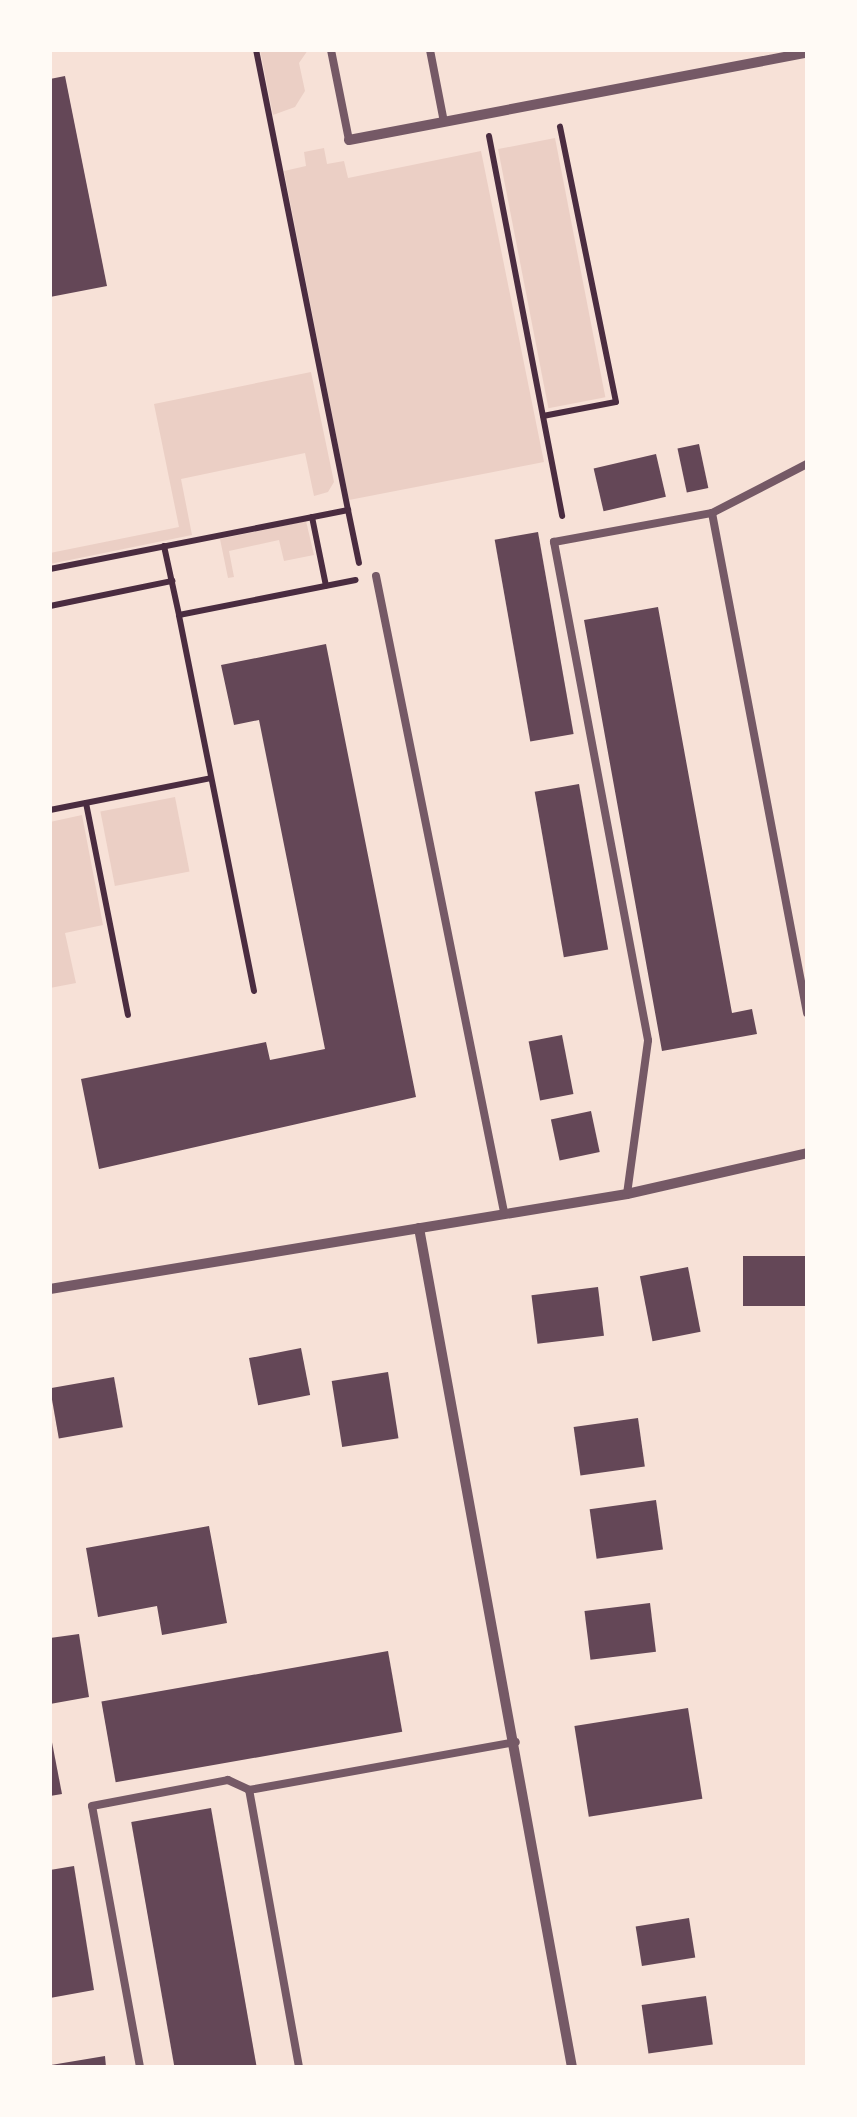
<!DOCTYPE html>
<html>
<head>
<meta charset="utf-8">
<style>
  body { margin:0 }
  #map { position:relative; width:857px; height:2117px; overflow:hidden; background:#f7e1d7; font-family:"Fira Sans Condensed",sans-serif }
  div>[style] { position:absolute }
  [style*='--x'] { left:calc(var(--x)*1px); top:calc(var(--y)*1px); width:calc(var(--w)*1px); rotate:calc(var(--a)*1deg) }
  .green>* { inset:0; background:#ebcfc5; transform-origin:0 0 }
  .building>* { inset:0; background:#644757; transform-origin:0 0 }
  .path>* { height:6px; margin:-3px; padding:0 3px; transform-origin:3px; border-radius:3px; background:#4a2c40 }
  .service>* { height:8px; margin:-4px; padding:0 4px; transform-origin:4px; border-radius:4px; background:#755966 }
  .minor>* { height:10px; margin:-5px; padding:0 5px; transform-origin:5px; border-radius:5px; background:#755966 }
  span { translate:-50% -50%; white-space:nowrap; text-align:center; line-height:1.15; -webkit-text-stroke:10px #fffaf5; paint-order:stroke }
  .frame { position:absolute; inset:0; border:52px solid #fffaf5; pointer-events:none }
</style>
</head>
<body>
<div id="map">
  <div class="green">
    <i style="clip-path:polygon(260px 50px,308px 50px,299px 63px,305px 91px,295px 107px,273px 115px)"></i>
    <i style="left:555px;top:138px;width:264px;height:58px;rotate:79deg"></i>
    <i style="clip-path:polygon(324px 148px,327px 164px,344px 161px,348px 178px,481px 151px,544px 462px,349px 500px,284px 171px,306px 166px,304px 152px)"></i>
    <i style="clip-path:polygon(311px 372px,334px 482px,328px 492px,314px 496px,305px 453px,181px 479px,192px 535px,50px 564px,50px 553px,179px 527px,154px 404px)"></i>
    <i style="clip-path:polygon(306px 521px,314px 555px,284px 561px,279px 540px,229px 551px,234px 577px,228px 578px,220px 539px)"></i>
    <i style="left:175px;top:797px;width:76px;height:76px;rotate:79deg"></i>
    <i style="clip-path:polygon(82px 815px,103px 925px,65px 933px,76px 983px,50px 988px,50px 822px)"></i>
  </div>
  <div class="building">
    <i style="clip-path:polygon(65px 76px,107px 286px,50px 297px,50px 79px)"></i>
    <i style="left:699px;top:444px;width:45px;height:22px;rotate:78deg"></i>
    <i style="left:656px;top:454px;width:44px;height:64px;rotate:77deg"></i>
    <i style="left:538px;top:532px;width:205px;height:44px;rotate:80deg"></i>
    <i style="clip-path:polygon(658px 607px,732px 1013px,752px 1009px,757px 1034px,662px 1051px,584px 620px)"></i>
    <i style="clip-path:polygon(326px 644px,416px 1097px,99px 1169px,81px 1079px,266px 1042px,270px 1060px,325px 1049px,259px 720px,234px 725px,221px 665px)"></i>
    <i style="left:579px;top:784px;width:168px;height:45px;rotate:80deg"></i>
    <i style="left:562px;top:1035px;width:60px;height:34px;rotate:79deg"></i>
    <i style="left:591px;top:1111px;width:42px;height:41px;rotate:78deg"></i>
    <i style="left:807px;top:1256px;width:50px;height:64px;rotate:90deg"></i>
    <i style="left:688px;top:1267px;width:66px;height:49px;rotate:79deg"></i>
    <i style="left:598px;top:1287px;width:49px;height:67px;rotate:83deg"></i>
    <i style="left:301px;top:1348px;width:48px;height:53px;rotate:79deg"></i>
    <i style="left:388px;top:1372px;width:67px;height:57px;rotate:81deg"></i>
    <i style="left:114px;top:1377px;width:51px;height:65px;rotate:80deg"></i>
    <i style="left:638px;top:1418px;width:49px;height:65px;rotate:82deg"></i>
    <i style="left:656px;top:1500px;width:50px;height:67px;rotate:82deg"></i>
    <i style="clip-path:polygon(209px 1526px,227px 1623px,162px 1635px,157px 1606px,98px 1617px,86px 1548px)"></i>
    <i style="left:650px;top:1603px;width:49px;height:66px;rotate:83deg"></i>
    <i style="clip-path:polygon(79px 1634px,89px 1697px,50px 1704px,50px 1638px)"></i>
    <i style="left:388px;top:1651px;width:82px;height:291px;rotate:80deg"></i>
    <i style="left:688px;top:1708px;width:92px;height:115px;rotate:81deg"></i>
    <i style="clip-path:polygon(50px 1732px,62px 1794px,50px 1796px)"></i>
    <i style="left:211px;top:1808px;width:263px;height:81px;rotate:80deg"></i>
    <i style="clip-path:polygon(74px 1866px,94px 1990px,50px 1998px,50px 1870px)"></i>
    <i style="left:689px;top:1918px;width:40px;height:54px;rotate:81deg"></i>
    <i style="left:706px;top:1996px;width:49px;height:65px;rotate:82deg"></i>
    <i style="clip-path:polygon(105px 2056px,106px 2067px,51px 2067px,51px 2065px)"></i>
  </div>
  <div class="path">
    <i style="--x:489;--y:136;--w:387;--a:79.1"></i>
    <i style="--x:543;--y:416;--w:74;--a:-10.9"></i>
    <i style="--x:616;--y:402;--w:281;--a:-101.5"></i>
    <i style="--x:348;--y:510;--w:54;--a:78.3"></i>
    <i style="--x:312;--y:517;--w:70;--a:78.5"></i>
    <i style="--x:164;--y:546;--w:71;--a:77.7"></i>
    <i style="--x:50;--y:569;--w:304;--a:-11.2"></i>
    <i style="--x:348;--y:510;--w:469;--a:-101.3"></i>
    <i style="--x:50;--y:606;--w:125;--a:-11.6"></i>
    <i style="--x:86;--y:803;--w:216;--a:78.8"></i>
    <i style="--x:50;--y:810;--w:164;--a:-11.2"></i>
    <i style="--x:254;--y:991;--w:383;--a:-101.3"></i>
    <i style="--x:179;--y:615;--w:180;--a:-11.2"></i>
  </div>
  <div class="service">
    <i style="--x:331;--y:50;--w:92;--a:78.7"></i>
    <i style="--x:430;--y:50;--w:73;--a:79"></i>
    <i style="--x:712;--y:513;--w:509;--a:79.24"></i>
    <i style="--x:376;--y:576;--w:649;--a:78.62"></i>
    <i style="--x:627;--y:1194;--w:155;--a:-82.2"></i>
    <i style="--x:648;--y:1040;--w:507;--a:-100.69"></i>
    <i style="--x:554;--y:542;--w:161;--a:-10.4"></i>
    <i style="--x:712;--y:513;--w:107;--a:-27.3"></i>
    <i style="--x:140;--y:2067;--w:265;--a:-100.4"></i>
    <i style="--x:92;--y:1806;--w:138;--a:-10.8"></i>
    <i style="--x:228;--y:1780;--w:23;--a:25"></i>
    <i style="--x:299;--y:2067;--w:281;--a:-100.2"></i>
    <i style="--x:249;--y:1790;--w:271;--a:-10.2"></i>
  </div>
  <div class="minor">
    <i style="--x:349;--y:140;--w:466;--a:-10.8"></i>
    <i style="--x:419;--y:1228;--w:853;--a:79.67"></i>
    <i style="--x:50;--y:1289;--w:585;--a:-9.35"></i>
    <i style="--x:627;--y:1194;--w:185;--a:-12.8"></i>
  </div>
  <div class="frame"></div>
</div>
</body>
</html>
